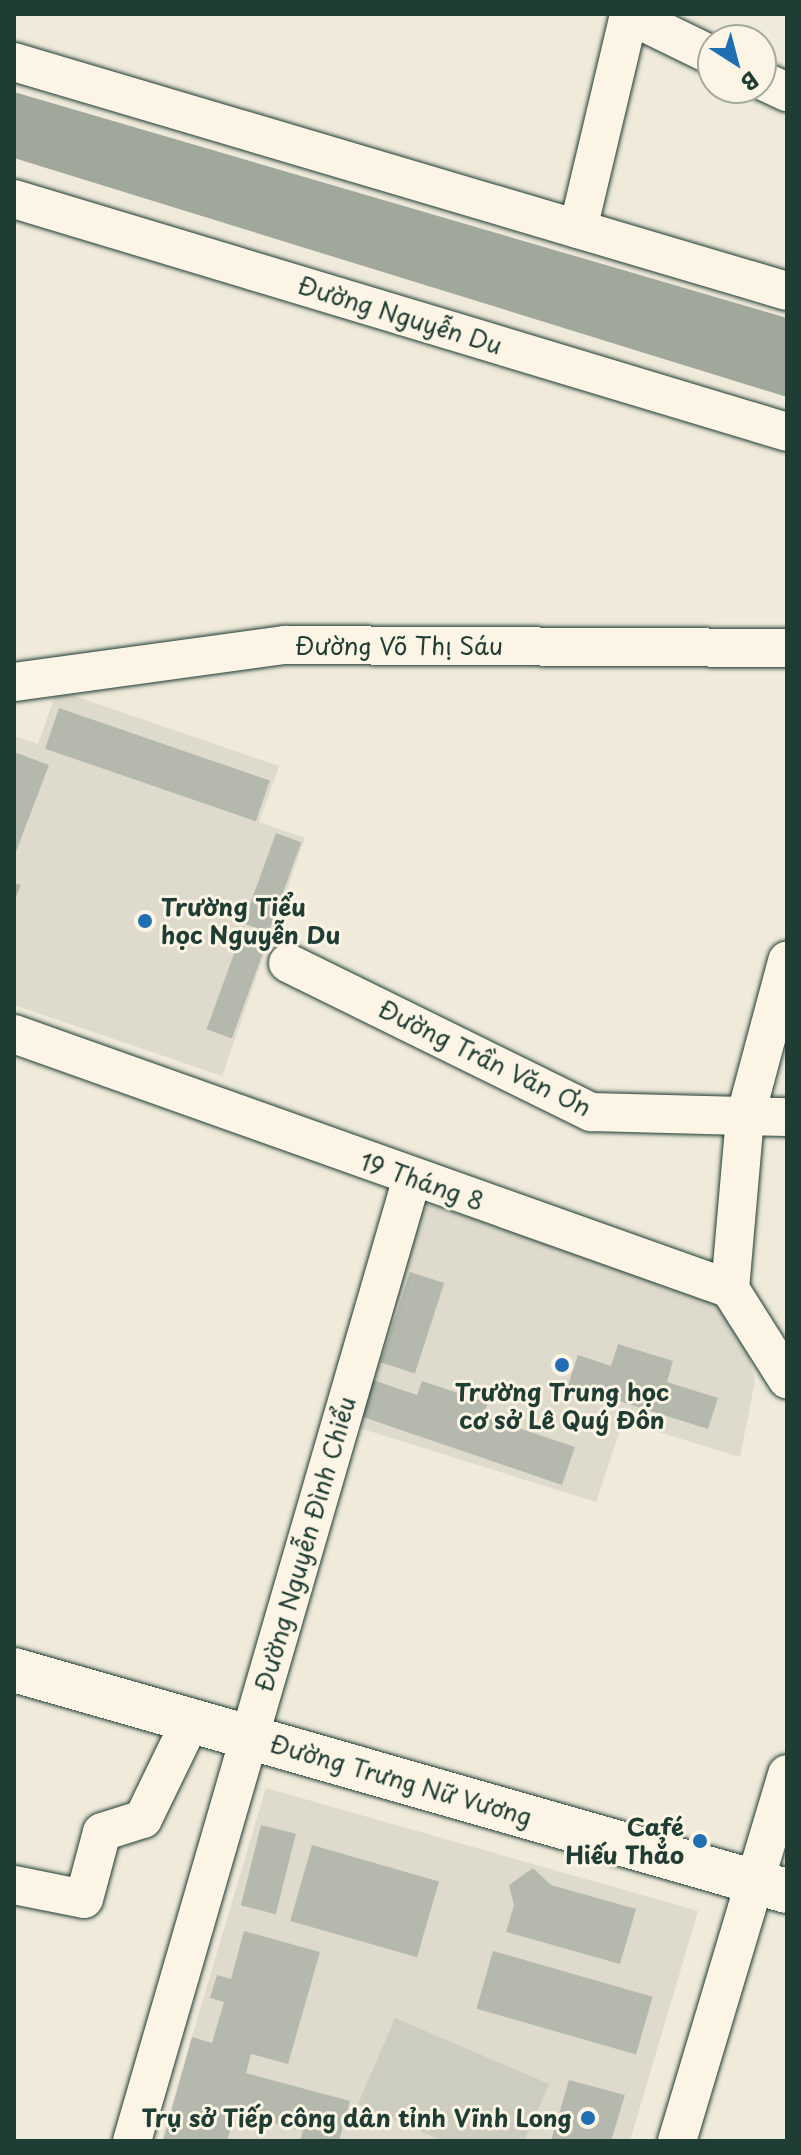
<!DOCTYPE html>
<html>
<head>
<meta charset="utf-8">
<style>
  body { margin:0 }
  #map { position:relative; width:801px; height:2155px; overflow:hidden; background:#efeada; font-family:"Playpen Sans",sans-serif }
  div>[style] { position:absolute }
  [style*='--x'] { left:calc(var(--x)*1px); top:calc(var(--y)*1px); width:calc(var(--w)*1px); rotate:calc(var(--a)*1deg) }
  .built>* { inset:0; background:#dedbcc }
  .green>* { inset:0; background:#cccdbf }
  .water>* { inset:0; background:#9fa89a }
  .building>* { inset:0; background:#b5b9ad; transform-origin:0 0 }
  .roads { filter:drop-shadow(0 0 2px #1f3d34) drop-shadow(0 0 2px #1f3d34) }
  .minor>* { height:38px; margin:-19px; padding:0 19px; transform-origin:19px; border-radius:19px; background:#fcf5e5 }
  .major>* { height:44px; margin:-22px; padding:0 22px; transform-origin:22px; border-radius:22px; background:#fcf5e5 }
  .dots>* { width:22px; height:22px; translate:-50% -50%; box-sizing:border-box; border:4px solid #fcf5e5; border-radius:50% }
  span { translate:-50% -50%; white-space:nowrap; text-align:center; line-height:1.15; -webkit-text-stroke:6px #fcf5e5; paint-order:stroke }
  .street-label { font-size:24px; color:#1f3d34 }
  .poi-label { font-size:24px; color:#1f3d34; font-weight:700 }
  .left { translate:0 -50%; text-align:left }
  .right { translate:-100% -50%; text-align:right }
  .frame { position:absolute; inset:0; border:16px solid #1f3d34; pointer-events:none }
  .north { position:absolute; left:697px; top:24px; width:80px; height:80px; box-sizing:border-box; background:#fcf5e5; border:2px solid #a4ab9e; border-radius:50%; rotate:144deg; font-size:22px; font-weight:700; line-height:32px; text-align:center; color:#1f3d34 }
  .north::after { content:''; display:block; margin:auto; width:28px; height:36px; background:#1f6fb2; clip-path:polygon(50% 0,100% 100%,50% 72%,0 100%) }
</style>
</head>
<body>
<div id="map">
  <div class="built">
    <i style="clip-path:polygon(57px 690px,279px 766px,259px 822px,305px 838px,222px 1076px,14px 1005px,14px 736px,38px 744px)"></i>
    <i style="clip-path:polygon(424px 1203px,716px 1295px,748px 1350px,755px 1381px,740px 1457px,623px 1421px,596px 1502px,353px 1426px)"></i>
    <i style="clip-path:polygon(266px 1788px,698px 1911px,630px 2141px,161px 2141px)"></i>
  </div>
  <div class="green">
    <i style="clip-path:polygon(395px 2018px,549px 2084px,524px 2141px,443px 2141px,358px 2104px)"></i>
  </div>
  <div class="water">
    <i style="clip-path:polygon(14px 92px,787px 318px,787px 397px,14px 158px)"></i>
  </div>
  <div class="building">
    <i style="left:59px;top:708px;width:223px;height:43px;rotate:19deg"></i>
    <i style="clip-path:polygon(14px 752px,49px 765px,14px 857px)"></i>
    <i style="left:276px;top:833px;width:27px;height:96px;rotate:20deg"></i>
    <i style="clip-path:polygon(14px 883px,21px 885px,14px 902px)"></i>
    <i style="left:239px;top:940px;width:27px;height:95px;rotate:20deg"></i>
    <i style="left:410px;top:1272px;width:36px;height:95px;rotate:18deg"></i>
    <i style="clip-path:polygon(618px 1344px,673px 1361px,667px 1382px,718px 1398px,708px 1429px,568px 1385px,578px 1355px,611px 1366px)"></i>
    <i style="clip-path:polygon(373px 1380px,417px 1395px,422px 1381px,488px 1403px,483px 1416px,575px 1447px,562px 1485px,360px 1416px)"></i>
    <i style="left:261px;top:1825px;width:36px;height:83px;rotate:14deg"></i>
    <i style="left:312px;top:1845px;width:132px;height:79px;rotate:16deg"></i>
    <i style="clip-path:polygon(533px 1868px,551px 1885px,636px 1909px,620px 1964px,506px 1932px,514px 1905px,509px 1885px)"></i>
    <i style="clip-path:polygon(244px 1931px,320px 1952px,288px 2064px,251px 2054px,246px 2073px,350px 2101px,339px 2141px,300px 2141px,303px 2131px,235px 2112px,227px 2141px,163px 2141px,192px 2037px,212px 2043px,224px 2002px,210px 1998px,217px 1975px,231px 1979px)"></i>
    <i style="left:493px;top:1951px;width:166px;height:60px;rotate:16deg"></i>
    <i style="clip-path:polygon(569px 2080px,625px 2095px,611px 2141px,551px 2141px)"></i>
  </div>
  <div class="roads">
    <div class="minor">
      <i style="--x:14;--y:62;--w:806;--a:16.5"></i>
      <i style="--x:761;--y:80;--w:29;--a:25"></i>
      <i style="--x:14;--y:199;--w:807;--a:16.77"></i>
      <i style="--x:578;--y:229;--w:220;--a:-76.6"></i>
      <i style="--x:629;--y:15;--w:93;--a:26"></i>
      <i style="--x:14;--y:682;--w:274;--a:-7.8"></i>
      <i style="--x:285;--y:645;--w:502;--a:0.34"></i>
      <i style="--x:288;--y:963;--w:338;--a:26.2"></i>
      <i style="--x:591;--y:1112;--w:196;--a:1.5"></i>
      <i style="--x:14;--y:1034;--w:760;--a:19.6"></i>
      <i style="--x:730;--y:1289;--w:107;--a:57.7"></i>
      <i style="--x:730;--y:1289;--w:172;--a:-85"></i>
      <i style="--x:745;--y:1118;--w:163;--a:-75"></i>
      <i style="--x:14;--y:1885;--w:71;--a:11.3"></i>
      <i style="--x:84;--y:1899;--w:69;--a:-75"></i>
      <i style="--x:102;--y:1832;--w:43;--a:-17.6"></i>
      <i style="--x:143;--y:1819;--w:110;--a:-64.1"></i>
      <i style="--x:132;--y:2141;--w:1003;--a:-73.79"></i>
      <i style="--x:677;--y:2141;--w:383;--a:-73.3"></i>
    </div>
    <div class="major">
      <i style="--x:14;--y:1670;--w:804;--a:15.96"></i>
    </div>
  </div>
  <div class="dots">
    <i style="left:145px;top:921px;background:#1f6fb2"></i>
    <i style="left:562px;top:1365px;background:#1f6fb2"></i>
    <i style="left:700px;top:1841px;background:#1f6fb2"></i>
    <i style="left:588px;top:2118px;background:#1f6fb2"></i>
  </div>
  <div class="street-label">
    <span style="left:400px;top:315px;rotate:17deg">Đường Nguyễn Du</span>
    <span style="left:399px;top:646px">Đường Võ Thị Sáu</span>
    <span style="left:485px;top:1058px;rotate:26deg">Đường Trần Văn Ơn</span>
    <span style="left:422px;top:1181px;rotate:19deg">19 Tháng 8</span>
    <span style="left:305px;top:1544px;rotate:-74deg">Đường Nguyễn Đình Chiểu</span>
    <span style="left:401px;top:1780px;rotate:16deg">Đường Trưng Nữ Vương</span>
  </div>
  <div class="poi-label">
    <span class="left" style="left:161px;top:921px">Trường Tiểu<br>học Nguyễn Du</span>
    <span style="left:562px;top:1406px">Trường Trung học<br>cơ sở Lê Quý Đôn</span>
    <span class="right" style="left:684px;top:1841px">Café<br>Hiếu Thẳo</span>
    <span class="right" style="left:572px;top:2118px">Trụ sở Tiếp công dân tỉnh Vĩnh Long</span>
  </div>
  <div class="frame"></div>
  <div class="north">B</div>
</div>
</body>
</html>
